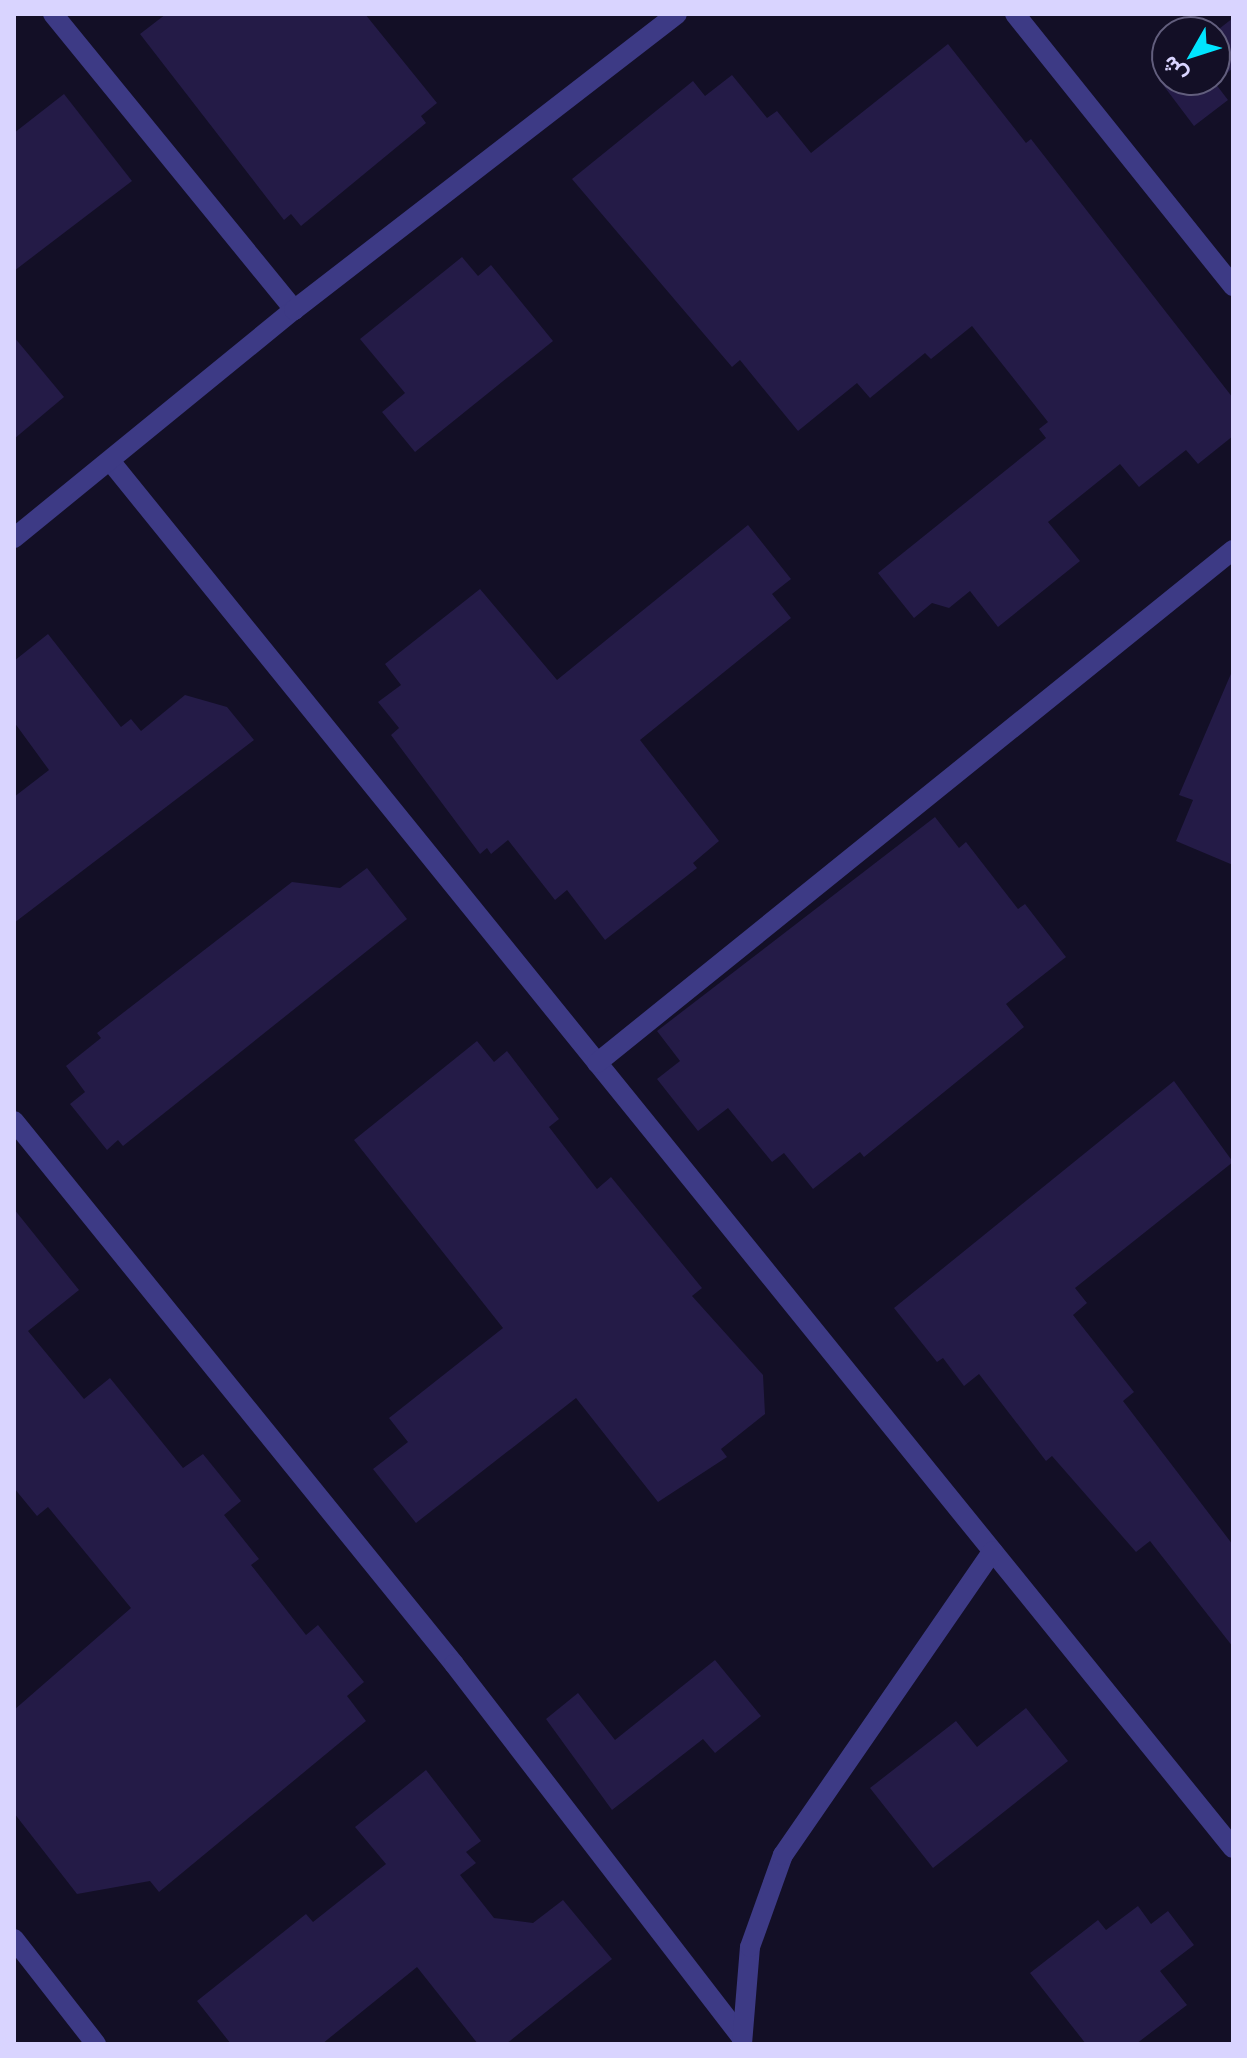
<!DOCTYPE html>
<html>
<head>
<meta charset="utf-8">
<style>
  body { margin:0 }
  #map { position:relative; width:1247px; height:2058px; overflow:hidden; background:#130f26; font-family:Manrope,Vazirmatn,sans-serif }
  div>[style] { position:absolute }
  [style*='--x'] { left:calc(var(--x)*1px); top:calc(var(--y)*1px); width:calc(var(--w)*1px); rotate:calc(var(--a)*1deg) }
  .building>* { inset:0; background:#241b47 }
  .minor>* { height:20px; margin:-10px; padding:0 10px; transform-origin:10px; border-radius:10px; background:#3d3a85 }
  span { translate:-50% -50%; white-space:nowrap; text-align:center; line-height:1.15; -webkit-text-stroke:6px #130f26; paint-order:stroke }
  .frame { position:absolute; inset:0; border:16px solid #d9d4ff; pointer-events:none }
  .north { position:absolute; left:1151px; top:16px; width:80px; height:80px; box-sizing:border-box; background:#130f26; border:2px solid #625e7d; border-radius:50%; rotate:231deg; font-size:22px; font-weight:700; line-height:32px; text-align:center; color:#d9d4ff }
  .north::after { content:''; display:block; margin:auto; width:28px; height:36px; background:#00e5ff; clip-path:polygon(50% 0,100% 100%,50% 72%,0 100%) }
</style>
</head>
<body>
<div id="map">
  <div class="building">
    <i style="clip-path:polygon(166px 14px,365px 14px,437px 103px,421px 116px,426px 123px,301px 226px,291px 214px,284px 220px,140px 34px)"></i>
    <i style="clip-path:polygon(1233px 18px,1233px 68px,1215px 83px,1228px 100px,1194px 126px,1157px 77px,1167px 70px,1167px 80px,1215px 80px,1215px 32px)"></i>
    <i style="clip-path:polygon(948px 44px,1026px 143px,1031px 139px,1233px 398px,1233px 436px,1198px 464px,1186px 450px,1139px 487px,1120px 464px,1048px 522px,1080px 561px,998px 627px,970px 591px,949px 608px,932px 603px,914px 618px,878px 573px,1046px 438px,1039px 429px,1048px 422px,972px 326px,931px 359px,925px 353px,870px 398px,857px 383px,798px 431px,740px 360px,732px 367px,572px 179px,693px 81px,705px 96px,732px 75px,767px 118px,777px 111px,811px 153px)"></i>
    <i style="clip-path:polygon(64px 94px,132px 181px,14px 271px,14px 133px)"></i>
    <i style="clip-path:polygon(462px 257px,478px 276px,491px 265px,553px 341px,415px 452px,382px 412px,405px 393px,360px 339px)"></i>
    <i style="clip-path:polygon(14px 337px,64px 397px,14px 439px)"></i>
    <i style="clip-path:polygon(748px 525px,791px 579px,772px 594px,791px 618px,640px 740px,719px 841px,693px 863px,697px 868px,605px 940px,567px 890px,555px 900px,508px 840px,491px 854px,487px 848px,480px 854px,391px 735px,399px 728px,378px 702px,401px 685px,385px 664px,480px 589px,557px 680px)"></i>
    <i style="clip-path:polygon(48px 634px,121px 727px,131px 719px,141px 731px,185px 695px,227px 707px,254px 740px,14px 923px,14px 797px,49px 770px,14px 722px,14px 661px)"></i>
    <i style="clip-path:polygon(1233px 669px,1233px 865px,1176px 841px,1193px 800px,1179px 795px)"></i>
    <i style="clip-path:polygon(935px 817px,959px 848px,966px 842px,1018px 909px,1025px 904px,1066px 957px,1006px 1004px,1024px 1027px,864px 1157px,860px 1152px,813px 1189px,784px 1153px,772px 1162px,728px 1108px,698px 1131px,657px 1079px,680px 1061px,657px 1031px)"></i>
    <i style="clip-path:polygon(367px 868px,407px 919px,123px 1146px,118px 1140px,107px 1150px,70px 1104px,85px 1092px,66px 1066px,101px 1038px,97px 1033px,292px 882px,340px 888px)"></i>
    <i style="clip-path:polygon(477px 1041px,494px 1062px,507px 1051px,559px 1119px,549px 1127px,597px 1189px,611px 1177px,702px 1288px,692px 1296px,763px 1375px,765px 1414px,721px 1449px,727px 1457px,658px 1502px,576px 1398px,416px 1523px,373px 1469px,408px 1442px,389px 1418px,503px 1328px,354px 1140px)"></i>
    <i style="clip-path:polygon(1174px 1081px,1233px 1162px,1075px 1288px,1087px 1303px,1073px 1315px,1134px 1392px,1123px 1401px,1233px 1545px,1233px 1647px,1150px 1541px,1136px 1552px,1052px 1456px,1046px 1461px,979px 1374px,964px 1386px,943px 1358px,937px 1362px,894px 1308px)"></i>
    <i style="clip-path:polygon(14px 1209px,79px 1290px,28px 1331px,84px 1399px,110px 1378px,183px 1468px,203px 1454px,241px 1501px,224px 1515px,259px 1559px,251px 1565px,306px 1635px,318px 1625px,364px 1682px,347px 1696px,366px 1721px,159px 1892px,150px 1881px,77px 1894px,14px 1813px,14px 1710px,131px 1608px,48px 1507px,37px 1516px,14px 1488px)"></i>
    <i style="clip-path:polygon(715px 1660px,761px 1716px,715px 1753px,703px 1739px,612px 1810px,546px 1719px,578px 1693px,615px 1740px)"></i>
    <i style="clip-path:polygon(1026px 1708px,1068px 1761px,933px 1868px,870px 1788px,956px 1721px,977px 1747px)"></i>
    <i style="clip-path:polygon(426px 1770px,481px 1841px,466px 1852px,476px 1863px,460px 1875px,494px 1918px,533px 1923px,563px 1900px,612px 1959px,506px 2044px,478px 2044px,417px 1967px,322px 2044px,231px 2044px,197px 2001px,306px 1914px,313px 1922px,386px 1864px,355px 1827px)"></i>
    <i style="clip-path:polygon(1138px 1906px,1151px 1924px,1168px 1911px,1194px 1945px,1160px 1971px,1187px 2005px,1136px 2044px,1086px 2044px,1030px 1973px,1098px 1920px,1106px 1930px)"></i>
  </div>
  <div class="minor">
    <i style="--x:53;--y:14;--w:382;--a:50.8"></i>
    <i style="--x:1015;--y:14;--w:349;--a:51.3"></i>
    <i style="--x:111;--y:462;--w:1783;--a:51.01"></i>
    <i style="--x:14;--y:538;--w:361;--a:-39.2"></i>
    <i style="--x:294;--y:310;--w:484;--a:-37.7"></i>
    <i style="--x:597;--y:1063;--w:817;--a:-38.89"></i>
    <i style="--x:14;--y:1121;--w:699;--a:50.98"></i>
    <i style="--x:454;--y:1664;--w:472;--a:52.4"></i>
    <i style="--x:14;--y:1939;--w:133;--a:52"></i>
    <i style="--x:742;--y:2044;--w:97;--a:-85.3"></i>
    <i style="--x:750;--y:1947;--w:98;--a:-70.3"></i>
    <i style="--x:783;--y:1855;--w:369;--a:-55.4"></i>
  </div>
  <div class="frame"></div>
  <div class="north">ش</div>
</div>
</body>
</html>
